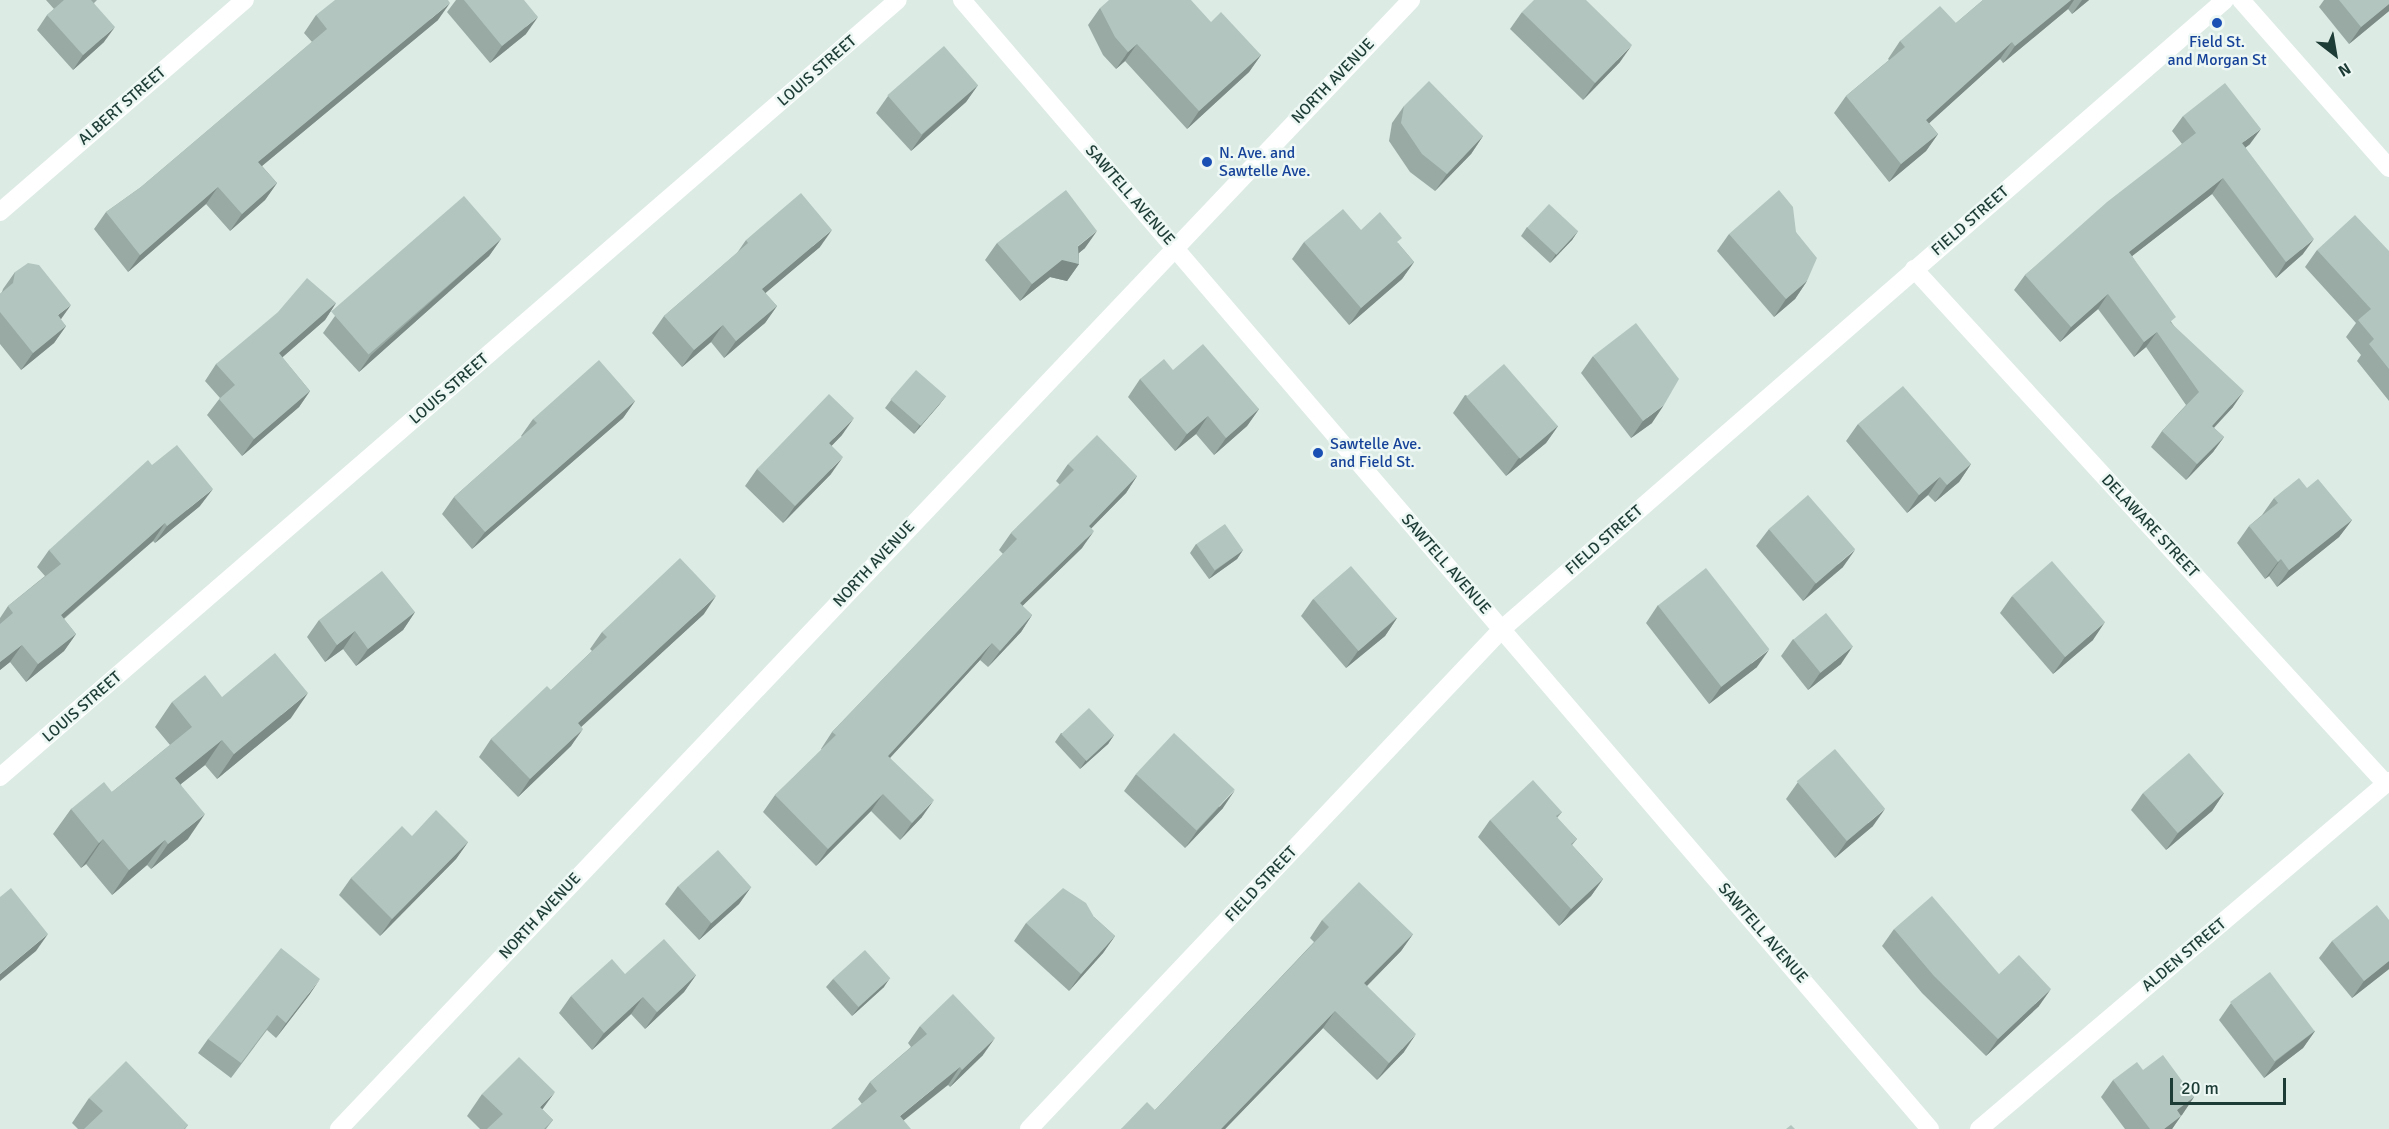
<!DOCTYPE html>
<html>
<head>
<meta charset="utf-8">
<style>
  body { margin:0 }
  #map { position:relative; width:2389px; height:1129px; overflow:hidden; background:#ddebe5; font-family:Signika,sans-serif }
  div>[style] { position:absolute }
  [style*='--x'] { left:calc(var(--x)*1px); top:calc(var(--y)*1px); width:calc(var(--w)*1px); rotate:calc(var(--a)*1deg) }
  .minor>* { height:18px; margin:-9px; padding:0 9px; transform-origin:9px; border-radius:9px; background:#fff }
  .tertiary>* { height:18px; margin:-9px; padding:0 9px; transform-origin:9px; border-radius:9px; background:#fff }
  .wall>* { inset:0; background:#99aaa4 }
  .shaded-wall>* { inset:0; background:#7d8b86 }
  .building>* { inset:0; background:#b2c6bf; transform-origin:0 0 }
  .dots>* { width:16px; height:16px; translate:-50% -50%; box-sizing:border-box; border:3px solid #edf7f3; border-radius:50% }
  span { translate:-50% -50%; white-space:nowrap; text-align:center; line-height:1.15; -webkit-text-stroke:5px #edf7f3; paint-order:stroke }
  .transit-label { font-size:16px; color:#164399 }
  .left { translate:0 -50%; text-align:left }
  .street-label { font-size:16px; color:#1d3c35 }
  .north { position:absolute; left:2305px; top:24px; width:60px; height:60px; -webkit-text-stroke:4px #edf7f3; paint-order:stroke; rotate:149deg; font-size:16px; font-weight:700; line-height:24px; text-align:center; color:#1d3c35 }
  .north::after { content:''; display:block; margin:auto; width:21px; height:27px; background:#1d3c35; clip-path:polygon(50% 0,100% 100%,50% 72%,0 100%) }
  .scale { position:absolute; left:2170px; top:1078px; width:116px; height:27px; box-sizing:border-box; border:3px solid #1d3c35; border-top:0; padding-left:8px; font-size:18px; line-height:21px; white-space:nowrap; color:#1d3c35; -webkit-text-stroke:4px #edf7f3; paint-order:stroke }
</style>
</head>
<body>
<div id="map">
  <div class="minor">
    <i style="--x:2241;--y:0;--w:224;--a:48.6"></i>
    <i style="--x:0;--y:212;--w:324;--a:-40.9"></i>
    <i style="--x:1914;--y:269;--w:699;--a:47.49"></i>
    <i style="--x:0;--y:777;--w:1187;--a:-40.87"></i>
    <i style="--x:339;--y:1129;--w:1557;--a:-46.48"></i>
    <i style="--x:1979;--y:1129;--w:538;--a:-40.32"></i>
  </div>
  <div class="tertiary">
    <i style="--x:962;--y:0;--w:1487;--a:49.39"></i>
    <i style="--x:1029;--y:1129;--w:688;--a:-46.59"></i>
    <i style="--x:1502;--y:629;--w:958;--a:-41.02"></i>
  </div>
  <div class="wall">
    <i style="clip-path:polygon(46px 0,97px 0,94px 3px,104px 42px,73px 70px,37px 30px,47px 15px,54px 9px)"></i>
    <i style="clip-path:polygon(456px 0,524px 0,526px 34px,490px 63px,447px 12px)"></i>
    <i style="clip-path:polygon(1983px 0,2089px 0,2072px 14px,2068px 9px,2003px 63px,2000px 59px,1929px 123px,1938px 134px,1926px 151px,1889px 182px,1834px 113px,1846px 96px,1889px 60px,1888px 59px,1900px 41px,1956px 23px)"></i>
    <i style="clip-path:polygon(2324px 0,2389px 0,2389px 11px,2349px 44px,2319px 7px)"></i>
    <i style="clip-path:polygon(1100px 8px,1211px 22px,1261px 55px,1249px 72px,1187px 129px,1125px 61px,1116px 69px,1103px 55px,1088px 25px)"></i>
    <i style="clip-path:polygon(1522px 12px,1620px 62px,1583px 100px,1510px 29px)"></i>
    <i style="clip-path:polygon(316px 15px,438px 20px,262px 166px,277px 183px,265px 200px,230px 231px,206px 204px,128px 272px,94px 229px,106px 212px,141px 187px,312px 42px,304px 33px)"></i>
    <i style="clip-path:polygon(978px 85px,966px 102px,911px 151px,876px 113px,888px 96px)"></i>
    <i style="clip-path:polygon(1404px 106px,1483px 136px,1471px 154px,1435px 191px,1410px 172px,1389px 141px,1392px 123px)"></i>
    <i style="clip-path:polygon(2183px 116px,2250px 144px,2245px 148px,2303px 254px,2276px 278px,2212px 194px,2132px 256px,2172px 323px,2233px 407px,2214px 428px,2224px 437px,2213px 452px,2186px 480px,2151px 447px,2162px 431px,2186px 405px,2146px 347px,2134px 357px,2098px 309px,2060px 342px,2014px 290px,2025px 275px,2182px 144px,2172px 131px)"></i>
    <i style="clip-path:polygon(1527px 227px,1578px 231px,1572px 240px,1550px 263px,1521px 236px)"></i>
    <i style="clip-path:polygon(1361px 230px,1398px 243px,1414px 262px,1402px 279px,1349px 325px,1292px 259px,1304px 242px)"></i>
    <i style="clip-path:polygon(1796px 232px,1807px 281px,1795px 299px,1774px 317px,1717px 251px,1729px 234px)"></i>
    <i style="clip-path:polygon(501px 239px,489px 256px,359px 372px,323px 333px,335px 316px)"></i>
    <i style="clip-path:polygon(746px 240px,820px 247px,765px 293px,777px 306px,765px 323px,724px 358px,711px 342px,682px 367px,652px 333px,664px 316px,737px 253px)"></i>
    <i style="clip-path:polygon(997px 243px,1085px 248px,1079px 253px,1079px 264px,1067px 281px,1050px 277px,1020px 301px,985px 260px)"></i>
    <i style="clip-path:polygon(2317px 250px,2389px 251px,2389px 401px,2357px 361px,2361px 355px,2346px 337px,2356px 323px,2305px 267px)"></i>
    <i style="clip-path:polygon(15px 272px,66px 326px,54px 343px,21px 370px,0 344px,0 294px,2px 292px,3px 289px)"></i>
    <i style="clip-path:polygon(336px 303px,325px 320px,282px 357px,310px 391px,299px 407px,242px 456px,207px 415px,220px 398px,205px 381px,216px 364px)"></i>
    <i style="clip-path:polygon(1593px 356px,1652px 423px,1631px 438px,1581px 373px)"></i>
    <i style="clip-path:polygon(1173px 370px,1259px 409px,1247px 426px,1214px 455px,1196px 434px,1175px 451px,1128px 397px,1140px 379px)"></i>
    <i style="clip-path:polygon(1465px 395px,1558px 426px,1546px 443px,1506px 476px,1453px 413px)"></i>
    <i style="clip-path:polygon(946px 396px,939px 405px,914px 434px,885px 408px,891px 400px)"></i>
    <i style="clip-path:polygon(635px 401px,623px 418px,472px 549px,442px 514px,454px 497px,522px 437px,521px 436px,533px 419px)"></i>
    <i style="clip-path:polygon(1858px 424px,1971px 464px,1959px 482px,1935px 502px,1928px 495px,1907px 513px,1846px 441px)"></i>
    <i style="clip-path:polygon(842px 435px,831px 446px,831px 474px,783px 523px,745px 486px,757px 469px)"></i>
    <i style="clip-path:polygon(1068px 464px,1137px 476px,1126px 493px,1091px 528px,1082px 548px,1022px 606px,1032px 615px,1021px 632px,988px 667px,980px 660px,890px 758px,922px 817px,900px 840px,871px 811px,816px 866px,763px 812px,775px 795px,822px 750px,821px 749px,832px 732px,1003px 554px,999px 550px,1011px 533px,1060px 485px,1056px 481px)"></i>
    <i style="clip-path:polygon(2307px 488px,2352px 520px,2339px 537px,2277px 587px,2269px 576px,2265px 579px,2237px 543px,2249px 526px,2262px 515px,2274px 498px)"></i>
    <i style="clip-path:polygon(200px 506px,155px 543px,153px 541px,64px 619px,76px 634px,64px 651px,26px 682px,10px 662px,0 670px,0 618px,8px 606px,45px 576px,37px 567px,49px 550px)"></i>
    <i style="clip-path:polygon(1769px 529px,1843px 567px,1803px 601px,1756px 546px)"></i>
    <i style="clip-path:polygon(1196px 544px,1243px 550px,1237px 559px,1209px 579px,1190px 553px)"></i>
    <i style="clip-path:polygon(2012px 596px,2093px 640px,2053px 674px,2000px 613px)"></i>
    <i style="clip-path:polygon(1313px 599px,1397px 618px,1385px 636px,1346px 668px,1301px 616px)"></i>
    <i style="clip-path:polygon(1658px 605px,1757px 667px,1709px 704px,1646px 623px)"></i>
    <i style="clip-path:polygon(415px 612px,403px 630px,356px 666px,343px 649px,325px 662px,307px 637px,319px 620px)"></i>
    <i style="clip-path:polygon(704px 614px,581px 726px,571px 746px,518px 797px,479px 757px,491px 739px,551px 690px,592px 651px,590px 649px,602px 632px)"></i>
    <i style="clip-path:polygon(1793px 639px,1841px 664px,1808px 690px,1781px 656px)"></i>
    <i style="clip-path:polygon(222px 697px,291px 718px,217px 779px,205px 765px,181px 784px,188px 839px,151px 869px,147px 865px,112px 895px,86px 864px,81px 868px,53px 834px,71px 809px,112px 792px,170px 745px,155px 727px,172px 702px)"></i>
    <i style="clip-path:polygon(1061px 733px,1114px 735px,1108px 744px,1080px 769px,1055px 742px)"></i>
    <i style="clip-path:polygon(1136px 774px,1223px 808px,1185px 848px,1124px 791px)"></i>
    <i style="clip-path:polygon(1798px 782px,1873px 826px,1835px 858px,1786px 799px)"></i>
    <i style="clip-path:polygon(2143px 793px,2224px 793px,2212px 811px,2166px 850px,2131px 810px)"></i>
    <i style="clip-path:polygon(1562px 812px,1557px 818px,1577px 839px,1572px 845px,1603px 879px,1591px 896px,1559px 926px,1478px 837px,1490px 820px)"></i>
    <i style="clip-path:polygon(412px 836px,468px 842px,456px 859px,380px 936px,339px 895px,351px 878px)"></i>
    <i style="clip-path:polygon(678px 886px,751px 887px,739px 904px,699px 940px,665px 904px)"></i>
    <i style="clip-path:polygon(1094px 917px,1115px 936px,1103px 953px,1069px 991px,1014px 941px,1026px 923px)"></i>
    <i style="clip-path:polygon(1322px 920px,1413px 934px,1401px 951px,1367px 986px,1404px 1052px,1377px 1080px,1323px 1028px,1225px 1129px,1121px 1129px,1155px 1110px,1314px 942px,1310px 938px)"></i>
    <i style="clip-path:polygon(2389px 920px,2389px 969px,2352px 998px,2319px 958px,2332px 941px)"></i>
    <i style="clip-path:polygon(1894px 929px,2039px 1006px,1986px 1056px,1922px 993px,1882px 946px)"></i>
    <i style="clip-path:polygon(625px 974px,696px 975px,684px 992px,645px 1029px,631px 1014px,592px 1050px,559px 1013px,571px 996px)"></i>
    <i style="clip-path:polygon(833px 979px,884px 987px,852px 1016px,826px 987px)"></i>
    <i style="clip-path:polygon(310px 994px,276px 1038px,267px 1030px,231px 1078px,198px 1053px,208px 1039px)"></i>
    <i style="clip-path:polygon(2231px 1003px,2315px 1031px,2303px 1048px,2264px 1078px,2219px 1020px)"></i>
    <i style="clip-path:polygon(920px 1026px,983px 1055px,950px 1087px,948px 1085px,862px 1104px,858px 1099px,870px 1082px,911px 1047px,908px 1043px)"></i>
    <i style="clip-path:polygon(2143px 1070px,2194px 1097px,2172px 1129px,2125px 1129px,2101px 1097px,2113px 1080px)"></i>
    <i style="clip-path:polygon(482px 1094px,543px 1110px,553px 1120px,546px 1129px,480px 1129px,467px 1116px)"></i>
    <i style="clip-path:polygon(89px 1098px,188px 1125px,185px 1129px,78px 1129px,72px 1123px)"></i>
  </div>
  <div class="shaded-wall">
    <i style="clip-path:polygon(2071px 0,2074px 0,2068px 9px,2003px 63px,2015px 46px)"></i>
    <i style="clip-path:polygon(2082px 0,2089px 0,2072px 14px)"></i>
    <i style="clip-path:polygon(450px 3px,438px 20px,246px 179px,258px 162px)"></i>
    <i style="clip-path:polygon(2389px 4px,2389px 11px,2349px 44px,2361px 27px)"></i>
    <i style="clip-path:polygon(538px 17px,526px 34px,490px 63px,502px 46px)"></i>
    <i style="clip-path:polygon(115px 27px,104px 42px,73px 70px,83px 55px)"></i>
    <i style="clip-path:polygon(2012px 42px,2000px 59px,1914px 137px,1926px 120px)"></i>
    <i style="clip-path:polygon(1137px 44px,1125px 61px,1116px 69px,1128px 52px)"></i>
    <i style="clip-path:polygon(1632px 45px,1620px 62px,1583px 100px,1595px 83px)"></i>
    <i style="clip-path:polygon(1261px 55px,1249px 72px,1187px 129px,1199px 111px)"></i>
    <i style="clip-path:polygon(978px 85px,966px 102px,911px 151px,923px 134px)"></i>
    <i style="clip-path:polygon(2261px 129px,2250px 144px,2231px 159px,2242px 143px)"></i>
    <i style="clip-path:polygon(1938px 134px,1926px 151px,1889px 182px,1901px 164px)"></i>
    <i style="clip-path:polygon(1483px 136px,1471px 154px,1435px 191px,1447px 174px)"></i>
    <i style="clip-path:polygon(2223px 178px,2212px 194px,2118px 267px,2129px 252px)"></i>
    <i style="clip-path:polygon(277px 183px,265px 200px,230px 231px,242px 214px)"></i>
    <i style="clip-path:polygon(218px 187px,206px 204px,128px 272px,140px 255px)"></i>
    <i style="clip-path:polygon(832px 230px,820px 247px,750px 306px,762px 289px)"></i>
    <i style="clip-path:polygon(1097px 231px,1085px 248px,1069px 261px,1079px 264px,1067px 281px,1050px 277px,1020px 301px,1032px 284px)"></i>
    <i style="clip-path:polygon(1578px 231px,1572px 240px,1550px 263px,1556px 254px)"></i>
    <i style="clip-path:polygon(501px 239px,489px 256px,359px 372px,371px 355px)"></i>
    <i style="clip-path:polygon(2314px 239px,2303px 254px,2276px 278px,2286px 262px)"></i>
    <i style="clip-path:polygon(1414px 262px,1402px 279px,1349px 325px,1361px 308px)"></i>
    <i style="clip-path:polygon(1807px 281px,1795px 299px,1774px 317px,1786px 299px)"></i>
    <i style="clip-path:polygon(2108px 294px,2098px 309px,2060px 342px,2071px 327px)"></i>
    <i style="clip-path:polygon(336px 303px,325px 320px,268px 370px,279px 353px)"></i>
    <i style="clip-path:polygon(71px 305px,59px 322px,58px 315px)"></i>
    <i style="clip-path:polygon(777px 306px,765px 323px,724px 358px,736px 341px)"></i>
    <i style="clip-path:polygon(723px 325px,711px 342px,682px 367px,694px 350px)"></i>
    <i style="clip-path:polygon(66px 326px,54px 343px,21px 370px,33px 353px)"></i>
    <i style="clip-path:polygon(2157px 332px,2146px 347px,2134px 357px,2144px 342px)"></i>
    <i style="clip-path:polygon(310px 391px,299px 407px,242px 456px,254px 439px)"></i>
    <i style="clip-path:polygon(2244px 391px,2233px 407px,2201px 441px,2212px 426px)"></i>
    <i style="clip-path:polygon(946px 396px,939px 405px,914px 434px,920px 425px)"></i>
    <i style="clip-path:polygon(635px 401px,623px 418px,472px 549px,485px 532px)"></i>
    <i style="clip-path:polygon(1664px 405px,1652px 423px,1631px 438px,1643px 421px)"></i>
    <i style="clip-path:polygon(1259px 409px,1247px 426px,1214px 455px,1226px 438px)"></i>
    <i style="clip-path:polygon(1208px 416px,1196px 434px,1175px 451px,1187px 434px)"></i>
    <i style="clip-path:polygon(854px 418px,842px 435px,817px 461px,829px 443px)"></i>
    <i style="clip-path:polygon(1558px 426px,1546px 443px,1506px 476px,1518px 459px)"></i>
    <i style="clip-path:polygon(2224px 437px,2213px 452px,2186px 480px,2197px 464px)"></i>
    <i style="clip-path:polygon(843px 457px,831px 474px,783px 523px,795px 506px)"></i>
    <i style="clip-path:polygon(1971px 464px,1959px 482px,1935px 502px,1947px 485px)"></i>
    <i style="clip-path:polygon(1137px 476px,1126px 493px,1077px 543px,1089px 526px)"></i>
    <i style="clip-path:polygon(1940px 477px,1928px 495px,1907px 513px,1919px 495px)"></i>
    <i style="clip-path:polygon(213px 489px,200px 506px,155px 543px,167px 526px)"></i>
    <i style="clip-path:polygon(2352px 520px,2339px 537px,2277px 587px,2289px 570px)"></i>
    <i style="clip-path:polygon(165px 523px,153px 541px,48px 632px,61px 615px)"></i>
    <i style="clip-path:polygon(1094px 531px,1082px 548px,1008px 620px,1020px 603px)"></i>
    <i style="clip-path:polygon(1243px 550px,1237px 559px,1209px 579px,1215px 571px)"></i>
    <i style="clip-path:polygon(1855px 550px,1843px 567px,1803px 601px,1815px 584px)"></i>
    <i style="clip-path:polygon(2281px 559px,2269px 576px,2265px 579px,2278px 562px)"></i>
    <i style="clip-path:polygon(716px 596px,704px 614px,566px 741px,578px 723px)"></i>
    <i style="clip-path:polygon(415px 612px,403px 630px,356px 666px,368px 649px)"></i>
    <i style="clip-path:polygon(1032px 615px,1021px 632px,988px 667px,1000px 651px)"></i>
    <i style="clip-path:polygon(1397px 618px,1385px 636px,1346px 668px,1358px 651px)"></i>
    <i style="clip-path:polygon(2105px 622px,2093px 640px,2053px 674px,2065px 657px)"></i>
    <i style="clip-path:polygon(355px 631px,343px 649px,325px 662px,337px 645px)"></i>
    <i style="clip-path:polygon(76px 634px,64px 651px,26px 682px,38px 664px)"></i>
    <i style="clip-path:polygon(992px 643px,980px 660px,876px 773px,888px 756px)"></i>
    <i style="clip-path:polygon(22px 645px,10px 662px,0 670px,0 662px)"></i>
    <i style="clip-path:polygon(1853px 646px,1841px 664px,1808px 690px,1820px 673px)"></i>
    <i style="clip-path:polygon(1769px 650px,1757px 667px,1709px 704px,1721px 687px)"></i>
    <i style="clip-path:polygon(308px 693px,291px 718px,217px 779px,234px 754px)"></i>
    <i style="clip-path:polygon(583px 729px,571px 746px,518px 797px,530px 779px)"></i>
    <i style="clip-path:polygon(1114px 735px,1108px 744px,1080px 769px,1086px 760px)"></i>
    <i style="clip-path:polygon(222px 740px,205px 765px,158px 802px,175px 778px)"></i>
    <i style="clip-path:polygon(1235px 790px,1223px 808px,1185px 848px,1197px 831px)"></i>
    <i style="clip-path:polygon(2224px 793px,2212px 811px,2166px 850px,2178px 833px)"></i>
    <i style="clip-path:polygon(883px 794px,871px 811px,816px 866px,828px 849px)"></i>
    <i style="clip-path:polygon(934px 800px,922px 817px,900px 840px,912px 823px)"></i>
    <i style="clip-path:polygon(1885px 809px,1873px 826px,1835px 858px,1847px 841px)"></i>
    <i style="clip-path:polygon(205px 814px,188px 839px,151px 869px,168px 844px)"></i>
    <i style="clip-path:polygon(103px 839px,86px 864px,81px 868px,99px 843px)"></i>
    <i style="clip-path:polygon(165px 840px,147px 865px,112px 895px,129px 870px)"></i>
    <i style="clip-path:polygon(468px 842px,456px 859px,380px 936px,392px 919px)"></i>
    <i style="clip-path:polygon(1603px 879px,1591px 896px,1559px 926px,1571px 909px)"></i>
    <i style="clip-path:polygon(751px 887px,739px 904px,699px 940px,711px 923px)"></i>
    <i style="clip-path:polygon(48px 934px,36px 951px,0 981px,0 974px)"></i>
    <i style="clip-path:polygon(1413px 934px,1401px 951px,1352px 1001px,1364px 983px)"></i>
    <i style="clip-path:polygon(1115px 936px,1103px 953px,1069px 991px,1081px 974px)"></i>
    <i style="clip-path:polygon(2389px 961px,2389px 969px,2352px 998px,2364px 981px)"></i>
    <i style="clip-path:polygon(696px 975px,684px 992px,645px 1029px,657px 1012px)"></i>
    <i style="clip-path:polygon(890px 978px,884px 987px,852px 1016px,859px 1007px)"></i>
    <i style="clip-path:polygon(320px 979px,310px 994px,276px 1038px,286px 1023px)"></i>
    <i style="clip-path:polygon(2051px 989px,2039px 1006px,1986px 1056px,1998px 1039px)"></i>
    <i style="clip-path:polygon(643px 997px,631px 1014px,592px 1050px,604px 1033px)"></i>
    <i style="clip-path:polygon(1335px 1011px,1323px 1028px,1225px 1129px,1221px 1129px)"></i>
    <i style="clip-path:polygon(2315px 1031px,2303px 1048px,2264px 1078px,2276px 1061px)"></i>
    <i style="clip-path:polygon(1416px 1034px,1404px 1052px,1377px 1080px,1389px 1063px)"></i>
    <i style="clip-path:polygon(995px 1038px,983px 1055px,950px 1087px,962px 1070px)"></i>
    <i style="clip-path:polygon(960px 1067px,948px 1085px,893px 1129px,900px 1116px)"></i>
    <i style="clip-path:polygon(555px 1092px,539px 1114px,540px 1107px)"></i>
    <i style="clip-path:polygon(2194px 1097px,2182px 1115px,2165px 1127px,2177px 1110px)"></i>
    <i style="clip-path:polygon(2181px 1116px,2172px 1129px,2164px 1129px)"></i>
  </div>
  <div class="building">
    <i style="clip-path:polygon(64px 0,91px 0,115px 27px,83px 55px,47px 15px)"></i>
    <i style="clip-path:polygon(335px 0,448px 0,450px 3px,258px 162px,277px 183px,242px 214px,218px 187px,140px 255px,106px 212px,141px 187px,327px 29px,316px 15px)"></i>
    <i style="clip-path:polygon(464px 0,524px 0,538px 17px,502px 46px)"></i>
    <i style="clip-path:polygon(1109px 0,1191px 0,1211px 22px,1221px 12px,1261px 55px,1199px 111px,1137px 44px,1128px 52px,1115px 37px,1100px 8px)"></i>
    <i style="clip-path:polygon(1534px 0,1586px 0,1632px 45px,1595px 83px,1522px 12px)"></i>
    <i style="clip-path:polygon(1983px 0,2071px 0,2015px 46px,2012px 42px,1926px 120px,1938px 134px,1901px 164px,1846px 96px,1905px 47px,1900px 41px,1940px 6px,1956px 23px)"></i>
    <i style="clip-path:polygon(2339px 0,2389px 0,2389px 4px,2361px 27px)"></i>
    <i style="left:944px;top:46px;width:52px;height:75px;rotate:49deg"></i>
    <i style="clip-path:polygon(1429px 81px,1483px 136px,1447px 174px,1422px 154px,1401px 123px,1404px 106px)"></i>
    <i style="clip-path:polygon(2225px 83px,2261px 129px,2242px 143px,2314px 239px,2286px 262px,2223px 178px,2129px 252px,2176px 317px,2170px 322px,2244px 391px,2212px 426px,2224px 437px,2197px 464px,2162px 431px,2199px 392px,2157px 332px,2144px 342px,2108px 294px,2071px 327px,2025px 275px,2107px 202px,2196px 133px,2183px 116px)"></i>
    <i style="clip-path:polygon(1066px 190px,1097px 231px,1078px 246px,1079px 264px,1062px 260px,1032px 284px,997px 243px)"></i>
    <i style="clip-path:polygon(1779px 190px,1793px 207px,1796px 232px,1817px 258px,1807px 281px,1786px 299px,1729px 234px)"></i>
    <i style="clip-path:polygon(801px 193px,832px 230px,762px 289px,777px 306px,736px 341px,723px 325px,694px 350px,664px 316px,748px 243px,746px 240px)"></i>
    <i style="left:464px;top:196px;width:57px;height:176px;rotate:49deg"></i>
    <i style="left:1549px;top:204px;width:40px;height:32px;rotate:43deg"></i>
    <i style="clip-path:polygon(1343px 209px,1361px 230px,1380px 212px,1402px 238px,1397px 242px,1414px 262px,1361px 308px,1304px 242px)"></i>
    <i style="clip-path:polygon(2355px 215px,2389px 251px,2389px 369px,2369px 344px,2374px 339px,2358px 320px,2371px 309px,2317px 250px)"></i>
    <i style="clip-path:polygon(28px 263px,39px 265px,71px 305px,58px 315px,66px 326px,33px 353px,0 312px,0 294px,13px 283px,15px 272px)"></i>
    <i style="clip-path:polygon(307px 278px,336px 303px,279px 353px,310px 391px,254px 439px,219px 399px,235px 385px,216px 364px,278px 312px)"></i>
    <i style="clip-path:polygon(1636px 323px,1679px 379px,1664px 405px,1643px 421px,1593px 356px)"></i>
    <i style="clip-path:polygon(1203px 344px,1259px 409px,1226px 438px,1208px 416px,1187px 434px,1140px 379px,1164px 359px,1173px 370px)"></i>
    <i style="clip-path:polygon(599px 360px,635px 401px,485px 532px,454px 497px,537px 423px,533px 419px)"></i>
    <i style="left:1504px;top:364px;width:82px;height:50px;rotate:49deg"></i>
    <i style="left:916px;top:370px;width:40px;height:39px;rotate:41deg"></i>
    <i style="clip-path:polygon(1903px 386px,1971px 464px,1947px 485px,1940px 477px,1919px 495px,1858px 424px)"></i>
    <i style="clip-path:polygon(829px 394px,854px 418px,829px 443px,843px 457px,795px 506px,757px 469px)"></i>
    <i style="clip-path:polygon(1097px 435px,1137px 476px,1089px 526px,1094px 531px,1020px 603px,1032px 615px,1000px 651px,992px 643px,888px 756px,934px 800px,912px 823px,883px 794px,828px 849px,775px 795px,836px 735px,832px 732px,1017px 539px,1011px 533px,1074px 470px,1068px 464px)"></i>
    <i style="clip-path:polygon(177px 445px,213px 489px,167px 526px,165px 523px,61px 615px,76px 634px,38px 664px,22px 645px,0 662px,0 624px,13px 613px,8px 606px,61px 564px,49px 550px,148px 460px,152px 465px)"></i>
    <i style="clip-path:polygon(2299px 478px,2307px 488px,2318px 479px,2352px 520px,2289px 570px,2281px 559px,2278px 562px,2249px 526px,2278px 503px,2274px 498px)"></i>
    <i style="left:1808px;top:495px;width:72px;height:52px;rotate:49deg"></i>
    <i style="left:1225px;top:524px;width:32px;height:35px;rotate:55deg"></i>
    <i style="clip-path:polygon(680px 558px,716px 596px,578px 723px,583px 729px,530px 779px,491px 739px,547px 686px,551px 690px,607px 637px,602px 632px)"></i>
    <i style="left:2052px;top:561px;width:81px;height:53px;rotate:49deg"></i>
    <i style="left:1351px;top:566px;width:69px;height:50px;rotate:49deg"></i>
    <i style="left:1706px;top:568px;width:103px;height:61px;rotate:52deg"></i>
    <i style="clip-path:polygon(382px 571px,415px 612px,368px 649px,355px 631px,337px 645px,319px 620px)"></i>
    <i style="left:1826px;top:613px;width:43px;height:42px;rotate:51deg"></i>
    <i style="clip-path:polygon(275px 653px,308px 693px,234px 754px,222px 740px,175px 778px,205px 814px,168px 844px,165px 840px,129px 870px,103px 839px,99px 843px,71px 809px,104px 782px,112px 792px,192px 727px,172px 702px,205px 675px,222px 697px)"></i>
    <i style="left:1089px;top:708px;width:37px;height:38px;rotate:47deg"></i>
    <i style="left:1174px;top:733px;width:83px;height:56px;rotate:43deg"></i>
    <i style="left:1835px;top:749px;width:78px;height:50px;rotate:50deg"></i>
    <i style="left:2189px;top:753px;width:53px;height:61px;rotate:49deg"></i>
    <i style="clip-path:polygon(1533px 780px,1562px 812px,1556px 816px,1577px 839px,1571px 844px,1603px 879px,1571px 909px,1490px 820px)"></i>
    <i style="clip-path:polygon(436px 810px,468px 842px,392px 919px,351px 878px,402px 826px,412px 836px)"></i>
    <i style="left:718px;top:850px;width:50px;height:54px;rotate:48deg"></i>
    <i style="clip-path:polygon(1359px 882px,1413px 934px,1364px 983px,1416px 1034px,1389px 1063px,1335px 1011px,1221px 1129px,1121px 1129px,1147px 1102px,1155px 1110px,1329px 927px,1322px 920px)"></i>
    <i style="clip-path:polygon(11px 888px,48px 934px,0 974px,0 897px)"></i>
    <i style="clip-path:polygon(1063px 888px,1086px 903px,1094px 917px,1115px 936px,1081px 974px,1026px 923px)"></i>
    <i style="clip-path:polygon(1932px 896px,1999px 974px,2019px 955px,2051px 989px,1998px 1039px,1934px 976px,1894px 929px)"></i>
    <i style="clip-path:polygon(2377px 905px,2389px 920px,2389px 961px,2364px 981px,2332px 941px)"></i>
    <i style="clip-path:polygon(664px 939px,696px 975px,657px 1012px,643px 997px,604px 1033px,571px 996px,612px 959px,625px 974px)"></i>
    <i style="clip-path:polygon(281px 948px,320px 979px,286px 1023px,277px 1015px,241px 1063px,208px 1039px)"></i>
    <i style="left:865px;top:950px;width:38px;height:43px;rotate:48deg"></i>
    <i style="left:2270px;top:972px;width:74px;height:50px;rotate:53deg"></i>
    <i style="clip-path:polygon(953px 994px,995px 1038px,962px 1070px,960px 1067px,900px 1116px,911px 1129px,831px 1129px,877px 1091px,870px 1082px,927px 1034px,920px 1026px)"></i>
    <i style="clip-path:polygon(2163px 1055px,2194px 1097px,2177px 1110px,2181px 1116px,2164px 1129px,2150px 1129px,2113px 1080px,2137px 1062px,2143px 1070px)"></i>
    <i style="clip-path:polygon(519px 1057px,555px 1092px,540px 1107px,553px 1120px,544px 1129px,487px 1129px,503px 1114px,482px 1094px)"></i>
    <i style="clip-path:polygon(126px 1061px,188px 1125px,184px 1129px,84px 1129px,103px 1111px,89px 1098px)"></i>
    <i style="clip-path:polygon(1791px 1125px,1795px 1129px,1786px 1129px)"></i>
  </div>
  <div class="dots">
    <i style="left:2217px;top:23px;background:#1a4fb4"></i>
    <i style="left:1207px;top:162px;background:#1a4fb4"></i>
    <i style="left:1318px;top:453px;background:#1a4fb4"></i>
  </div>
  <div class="transit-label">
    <span style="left:2217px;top:51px">Field St.<br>and Morgan St</span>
    <span class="left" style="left:1219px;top:162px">N. Ave. and<br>Sawtelle Ave.</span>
    <span class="left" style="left:1330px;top:453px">Sawtelle Ave.<br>and Field St.</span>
  </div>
  <div class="street-label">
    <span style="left:817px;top:71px;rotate:-41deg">LOUIS STREET</span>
    <span style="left:1333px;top:81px;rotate:-46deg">NORTH AVENUE</span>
    <span style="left:122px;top:106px;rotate:-41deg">ALBERT STREET</span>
    <span style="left:1130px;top:195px;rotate:49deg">SAWTELL AVENUE</span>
    <span style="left:1970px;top:221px;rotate:-41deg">FIELD STREET</span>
    <span style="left:449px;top:389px;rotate:-41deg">LOUIS STREET</span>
    <span style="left:2150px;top:526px;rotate:47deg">DELAWARE STREET</span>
    <span style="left:1604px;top:540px;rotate:-41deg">FIELD STREET</span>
    <span style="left:874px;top:564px;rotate:-47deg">NORTH AVENUE</span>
    <span style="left:1446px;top:564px;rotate:49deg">SAWTELL AVENUE</span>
    <span style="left:82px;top:707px;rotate:-41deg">LOUIS STREET</span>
    <span style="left:1261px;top:884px;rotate:-47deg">FIELD STREET</span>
    <span style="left:540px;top:916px;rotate:-47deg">NORTH AVENUE</span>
    <span style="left:1763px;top:933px;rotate:49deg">SAWTELL AVENUE</span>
    <span style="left:2184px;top:955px;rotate:-40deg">ALDEN STREET</span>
  </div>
  <div class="north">N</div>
  <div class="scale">20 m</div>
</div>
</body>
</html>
